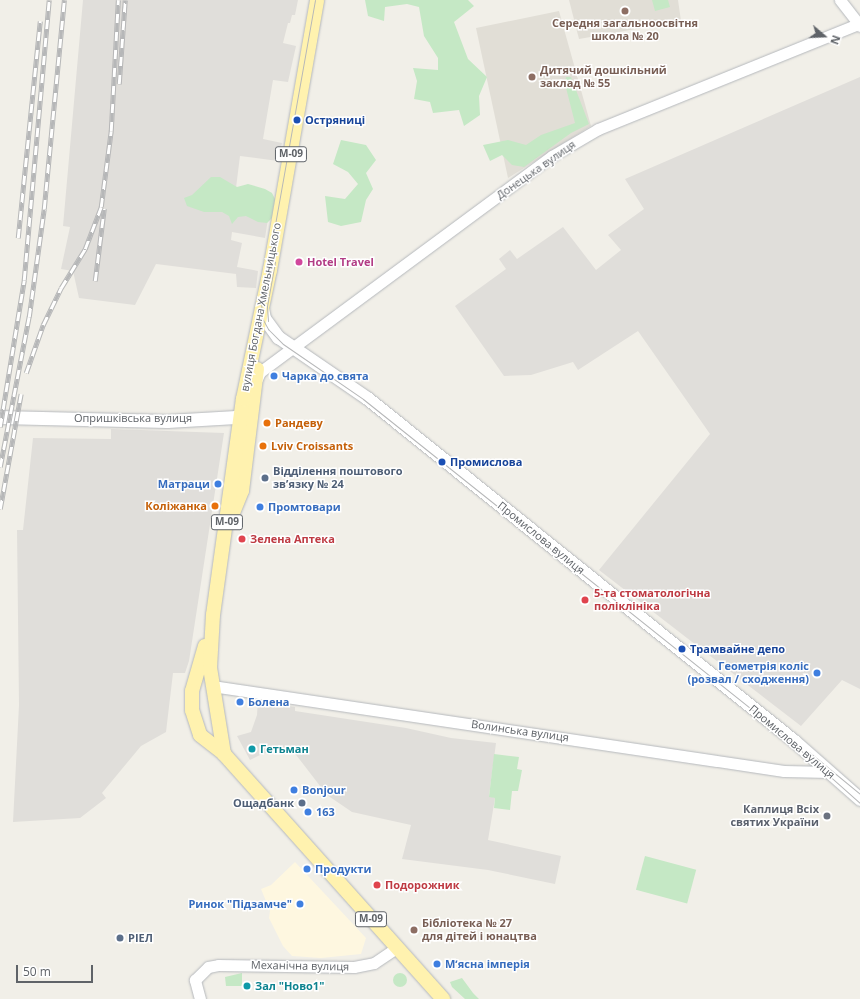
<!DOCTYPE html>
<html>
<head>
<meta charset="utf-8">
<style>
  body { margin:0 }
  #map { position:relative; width:860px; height:999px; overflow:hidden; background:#f1efe8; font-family:"Open Sans",sans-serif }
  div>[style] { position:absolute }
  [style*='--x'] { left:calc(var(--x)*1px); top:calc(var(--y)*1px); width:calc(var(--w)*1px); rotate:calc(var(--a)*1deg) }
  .commercial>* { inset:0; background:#fef7e0 }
  .industrial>* { inset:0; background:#e0deda }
  .education>* { inset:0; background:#e1ded6 }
  .green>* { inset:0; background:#c5e8c5; transform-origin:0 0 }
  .round { border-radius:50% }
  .roads { filter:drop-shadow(0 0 1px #b5b8bc) drop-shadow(0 0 1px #b5b8bc) }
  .tertiary>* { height:11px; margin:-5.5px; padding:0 5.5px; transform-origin:5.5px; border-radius:5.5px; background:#fff }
  .secondary>* { height:13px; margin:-6.5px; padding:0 6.5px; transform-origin:6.5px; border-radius:6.5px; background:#fff }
  .primary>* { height:14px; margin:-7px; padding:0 7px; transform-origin:7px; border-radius:7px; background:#fff2af }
  .tram>* { height:1px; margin:-0.5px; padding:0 0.5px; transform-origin:0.5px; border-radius:0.5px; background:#b6b7b8 }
  .rail>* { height:4.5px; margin-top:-2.25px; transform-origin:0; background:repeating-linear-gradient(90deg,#fff 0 9px,#b6b7b8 0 18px); box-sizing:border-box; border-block:1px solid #b6b7b8 }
  .dots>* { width:11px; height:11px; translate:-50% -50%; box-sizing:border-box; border:2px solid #fff; border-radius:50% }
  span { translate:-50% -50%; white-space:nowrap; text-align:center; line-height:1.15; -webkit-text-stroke:3px #fff; paint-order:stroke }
  .shield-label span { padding:1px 3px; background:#fff; border:1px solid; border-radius:3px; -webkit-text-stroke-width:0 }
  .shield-label { font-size:10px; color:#5f6368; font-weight:700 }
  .education-label { font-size:11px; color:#785e54; font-weight:700 }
  .left { translate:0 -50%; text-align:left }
  .transit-label { font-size:11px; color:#164399; font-weight:700 }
  .street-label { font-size:11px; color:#5f6368 }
  .hotel-label { font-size:11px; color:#b23c85; font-weight:700 }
  .shop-label { font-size:11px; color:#366cbe; font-weight:700 }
  .right { translate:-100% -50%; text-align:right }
  .food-label { font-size:11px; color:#c56008; font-weight:700 }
  .service-label { font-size:11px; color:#4e5e75; font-weight:700 }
  .health-label { font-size:11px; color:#be3a42; font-weight:700 }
  .culture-label { font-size:11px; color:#0d838f; font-weight:700 }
  .worship-label { font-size:11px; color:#5b616d; font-weight:700 }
  .north { position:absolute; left:804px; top:16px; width:40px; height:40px; -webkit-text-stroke:3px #fff; paint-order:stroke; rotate:109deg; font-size:11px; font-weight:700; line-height:16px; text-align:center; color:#5f6368 }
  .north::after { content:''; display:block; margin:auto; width:14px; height:18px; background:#5f6368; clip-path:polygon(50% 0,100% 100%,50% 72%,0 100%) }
  .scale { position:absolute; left:16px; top:965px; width:77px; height:18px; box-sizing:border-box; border:2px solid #5f6368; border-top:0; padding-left:5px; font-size:12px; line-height:14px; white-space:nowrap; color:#5f6368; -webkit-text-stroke:3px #fff; paint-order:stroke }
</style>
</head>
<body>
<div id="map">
  <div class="commercial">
    <i style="clip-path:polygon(295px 862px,366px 938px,361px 954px,321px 958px,292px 956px,283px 946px,269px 918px,270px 911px,261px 889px,271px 885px)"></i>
  </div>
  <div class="industrial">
    <i style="clip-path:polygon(83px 0,298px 0,295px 15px,292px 15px,290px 23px,288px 23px,283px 43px,296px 46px,288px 82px,273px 80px,263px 139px,282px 143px,278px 161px,240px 156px,236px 188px,272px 193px,265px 238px,232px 232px,231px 240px,242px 243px,237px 267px,258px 271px,256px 288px,237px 287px,236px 274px,156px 264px,135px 305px,79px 298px,73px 271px,61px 269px,70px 227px,63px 226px)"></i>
    <i style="clip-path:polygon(860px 77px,860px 689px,842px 680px,801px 726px,599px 570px,710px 434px,638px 331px,578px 370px,573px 362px,531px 375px,504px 376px,455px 306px,506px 269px,499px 259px,510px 250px,517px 259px,563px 227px,596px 270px,621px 250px,608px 235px,644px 209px,625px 179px)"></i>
    <i style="clip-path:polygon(111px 429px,224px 433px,189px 661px,185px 673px,173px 673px,166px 732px,141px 746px,102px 793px,106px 798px,80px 818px,13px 822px,19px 705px,17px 530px,23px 530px,33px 438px,111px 439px)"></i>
    <i style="clip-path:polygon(258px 700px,295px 707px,295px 711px,406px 728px,451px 738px,496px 743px,489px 796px,495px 798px,488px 840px,561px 856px,555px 884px,488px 870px,402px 859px,411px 825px,352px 812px,327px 795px,290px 747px,262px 754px,250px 760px,237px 736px,251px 732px,257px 715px)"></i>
  </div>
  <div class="education">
    <i style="clip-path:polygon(569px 0,678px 0,681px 21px,579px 39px)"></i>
    <i style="clip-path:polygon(559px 11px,591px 126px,508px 178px,476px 28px)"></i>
  </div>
  <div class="green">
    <i style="clip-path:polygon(365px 0,468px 0,474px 6px,454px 22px,468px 59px,487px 77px,479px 96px,480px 115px,464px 126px,459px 110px,433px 113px,430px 102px,414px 99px,417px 81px,413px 68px,438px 70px,438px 58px,424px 36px,419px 7px,407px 4px,385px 7px,384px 21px,368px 16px)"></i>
    <i style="clip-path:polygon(652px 0,668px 0,670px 7px,655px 11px)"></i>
    <i style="clip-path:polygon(566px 77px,571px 77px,589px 124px,571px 133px,524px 167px,512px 165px,502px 155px,490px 161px,483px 145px,508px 140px,526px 145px,541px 135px,575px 123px,565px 84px)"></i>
    <i style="clip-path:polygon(341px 140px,366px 145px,376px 160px,366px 173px,373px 189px,366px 200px,361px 222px,341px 226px,328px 222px,325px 196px,345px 199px,358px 184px,348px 172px,333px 164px)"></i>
    <i style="clip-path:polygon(211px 177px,220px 177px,237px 187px,248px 184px,265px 189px,272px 193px,276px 201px,273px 217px,267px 223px,258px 222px,246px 216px,238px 217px,232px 224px,229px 216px,222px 212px,204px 212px,187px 206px,184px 198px,192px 195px)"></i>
    <i style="clip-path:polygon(494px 754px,519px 757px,517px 769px,522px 770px,518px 791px,512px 791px,510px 810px,494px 808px,495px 798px,489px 797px)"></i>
    <i style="left:645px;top:856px;width:53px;height:35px;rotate:15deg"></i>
    <i class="round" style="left:393px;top:973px;width:14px;height:14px"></i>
    <i style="clip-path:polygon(242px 973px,242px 986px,226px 986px,225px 977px)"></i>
    <i style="clip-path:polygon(462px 978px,473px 993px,479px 999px,465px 999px,452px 987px,450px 982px)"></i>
  </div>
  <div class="roads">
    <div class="tertiary">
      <i style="--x:840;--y:0;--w:33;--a:52"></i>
      <i style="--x:256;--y:381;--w:10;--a:-66"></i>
      <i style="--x:260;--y:372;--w:44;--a:-36.6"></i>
      <i style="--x:295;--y:346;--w:320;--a:-36.5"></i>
      <i style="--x:552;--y:156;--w:53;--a:-30.4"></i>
      <i style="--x:598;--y:129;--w:280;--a:-22"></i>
      <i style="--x:212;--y:686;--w:578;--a:8.45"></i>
      <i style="--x:784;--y:771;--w:45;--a:1.3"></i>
      <i style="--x:200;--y:999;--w:20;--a:-105"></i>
      <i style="--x:195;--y:980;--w:18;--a:-45"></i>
      <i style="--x:208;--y:967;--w:10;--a:-11"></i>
      <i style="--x:218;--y:965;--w:136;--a:0.8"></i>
      <i style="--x:354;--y:967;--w:20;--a:-11"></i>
      <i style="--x:374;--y:963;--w:27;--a:-34"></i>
    </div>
    <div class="secondary">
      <i style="--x:262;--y:308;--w:10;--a:79"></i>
      <i style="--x:264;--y:318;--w:24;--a:54"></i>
      <i style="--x:278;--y:337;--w:108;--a:34.4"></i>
      <i style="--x:367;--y:398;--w:548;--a:38.77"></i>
      <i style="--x:794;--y:741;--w:88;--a:41.3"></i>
      <i style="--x:0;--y:417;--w:167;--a:1.4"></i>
      <i style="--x:167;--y:421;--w:69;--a:-3.3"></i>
      <i style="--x:236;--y:417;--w:14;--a:-36"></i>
    </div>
    <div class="primary">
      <i style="--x:233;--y:513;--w:24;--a:-68"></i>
      <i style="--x:242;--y:491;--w:123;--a:-83"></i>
      <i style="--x:205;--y:646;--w:47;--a:106.1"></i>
      <i style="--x:192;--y:691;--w:19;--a:90"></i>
      <i style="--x:192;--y:710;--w:26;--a:72"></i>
      <i style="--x:200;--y:735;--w:31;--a:38"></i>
      <i style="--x:224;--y:754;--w:329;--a:48.2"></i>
      <i style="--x:224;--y:754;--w:87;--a:-99.2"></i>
      <i style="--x:210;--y:668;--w:53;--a:-86.8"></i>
      <i style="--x:213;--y:615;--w:218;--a:-82.1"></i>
      <i style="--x:243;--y:399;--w:132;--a:-78.2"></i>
      <i style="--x:270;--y:270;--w:274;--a:-80.1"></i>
    </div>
  </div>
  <div class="tram">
    <i style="--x:315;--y:0;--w:307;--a:100.1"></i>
    <i style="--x:261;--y:302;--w:16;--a:86"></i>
    <i style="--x:262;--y:318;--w:13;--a:61"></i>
    <i style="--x:268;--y:329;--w:21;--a:45"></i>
    <i style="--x:283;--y:344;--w:97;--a:34.5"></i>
    <i style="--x:363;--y:399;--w:534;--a:38.61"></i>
    <i style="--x:780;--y:732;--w:107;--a:41.6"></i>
    <i style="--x:268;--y:321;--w:15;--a:-94"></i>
    <i style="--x:267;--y:306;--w:45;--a:-79.7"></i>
    <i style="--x:809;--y:752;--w:66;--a:39.5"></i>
  </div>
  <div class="rail">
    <i style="--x:119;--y:84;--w:84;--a:-85.9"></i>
    <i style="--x:18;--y:238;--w:218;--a:-84.2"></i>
    <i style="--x:95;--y:281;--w:73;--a:-82.9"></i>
    <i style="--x:26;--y:373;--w:51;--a:-70.5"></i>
    <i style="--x:43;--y:325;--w:41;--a:-64.1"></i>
    <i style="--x:61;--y:288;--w:46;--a:-58.4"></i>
    <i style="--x:85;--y:249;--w:45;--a:-69.1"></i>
    <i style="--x:101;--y:207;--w:77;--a:-82.5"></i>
    <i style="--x:111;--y:131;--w:131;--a:-86.9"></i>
    <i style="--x:0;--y:427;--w:149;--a:-80.7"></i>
    <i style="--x:24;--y:280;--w:281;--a:-84.9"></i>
    <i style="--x:0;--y:467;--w:153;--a:-79.1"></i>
    <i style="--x:29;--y:317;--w:109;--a:-82.1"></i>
    <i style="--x:44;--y:209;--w:210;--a:-84.5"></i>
    <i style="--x:0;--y:509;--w:117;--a:-79.7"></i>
  </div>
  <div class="dots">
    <i style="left:625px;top:11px;background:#8d6e63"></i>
    <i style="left:532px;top:77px;background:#8d6e63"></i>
    <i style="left:297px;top:120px;background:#1a4fb4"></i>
    <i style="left:299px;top:262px;background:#d1479c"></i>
    <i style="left:274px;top:376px;background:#3f7fe0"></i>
    <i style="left:267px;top:423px;background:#e8710a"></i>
    <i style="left:263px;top:446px;background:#e8710a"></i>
    <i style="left:442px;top:462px;background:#1a4fb4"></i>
    <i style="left:265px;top:478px;background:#5c6f8a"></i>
    <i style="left:218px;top:484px;background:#3f7fe0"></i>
    <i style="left:215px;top:506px;background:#e8710a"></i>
    <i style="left:260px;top:507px;background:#3f7fe0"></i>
    <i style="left:242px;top:539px;background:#e0444e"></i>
    <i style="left:585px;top:600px;background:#e0444e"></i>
    <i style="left:682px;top:649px;background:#1a4fb4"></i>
    <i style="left:817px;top:673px;background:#3f7fe0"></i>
    <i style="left:240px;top:702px;background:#3f7fe0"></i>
    <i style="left:252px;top:749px;background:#0f9aa8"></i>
    <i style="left:294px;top:790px;background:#3f7fe0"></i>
    <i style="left:302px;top:803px;background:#5c6f8a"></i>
    <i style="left:308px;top:812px;background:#3f7fe0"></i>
    <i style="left:827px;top:816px;background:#6b7280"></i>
    <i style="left:307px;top:869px;background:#3f7fe0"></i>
    <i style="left:377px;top:885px;background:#e0444e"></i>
    <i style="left:300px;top:904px;background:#3f7fe0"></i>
    <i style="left:414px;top:930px;background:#8d6e63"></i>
    <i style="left:120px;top:938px;background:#5c6f8a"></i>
    <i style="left:437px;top:964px;background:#3f7fe0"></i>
    <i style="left:247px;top:986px;background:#0f9aa8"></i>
  </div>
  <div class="shield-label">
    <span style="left:291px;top:154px">М-09</span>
    <span style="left:227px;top:522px">М-09</span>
    <span style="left:371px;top:919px">М-09</span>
  </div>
  <div class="education-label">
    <span style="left:625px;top:30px">Середня загальноосвітня<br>школа № 20</span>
    <span class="left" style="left:540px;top:77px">Дитячий дошкільний<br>заклад № 55</span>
    <span class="left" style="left:422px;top:930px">Бібліотека № 27<br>для дітей і юнацтва</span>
  </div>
  <div class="transit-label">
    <span class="left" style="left:305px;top:120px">Остряниці</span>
    <span class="left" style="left:450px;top:462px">Промислова</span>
    <span class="left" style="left:690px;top:649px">Трамвайне депо</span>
  </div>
  <div class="street-label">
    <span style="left:536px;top:170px;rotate:-35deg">Донецька вулиця</span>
    <span style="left:261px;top:307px;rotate:-79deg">вулиця Богдана Хмельницького</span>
    <span style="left:133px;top:418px">Опришківська вулиця</span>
    <span style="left:541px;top:538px;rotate:39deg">Промислова вулиця</span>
    <span style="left:520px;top:731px;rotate:8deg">Волинська вулиця</span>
    <span style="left:792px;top:742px;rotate:40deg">Промислова вулиця</span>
    <span style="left:300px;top:966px;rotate:1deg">Механічна вулиця</span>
  </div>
  <div class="hotel-label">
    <span class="left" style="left:307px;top:262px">Hotel Travel</span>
  </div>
  <div class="shop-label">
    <span class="left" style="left:282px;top:376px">Чарка до свята</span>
    <span class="right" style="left:210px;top:484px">Матраци</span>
    <span class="left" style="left:268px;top:507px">Промтовари</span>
    <span class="right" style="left:809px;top:673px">Геометрія коліс<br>(розвал / сходження)</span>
    <span class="left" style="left:248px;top:702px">Болена</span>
    <span class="left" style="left:302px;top:790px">Bonjour</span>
    <span class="left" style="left:316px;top:812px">163</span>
    <span class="left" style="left:315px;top:869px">Продукти</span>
    <span class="right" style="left:292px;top:904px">Ринок "Підзамче"</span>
    <span class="left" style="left:445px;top:964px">Мʼясна імперія</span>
  </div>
  <div class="food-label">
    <span class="left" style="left:275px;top:423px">Рандеву</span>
    <span class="left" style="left:271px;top:446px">Lviv Croissants</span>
    <span class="right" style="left:207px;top:506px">Коліжанка</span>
  </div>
  <div class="service-label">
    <span class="left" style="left:273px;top:478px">Відділення поштового<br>зв’язку № 24</span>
    <span class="right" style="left:294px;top:803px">Ощадбанк</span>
    <span class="left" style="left:128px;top:938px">РІЕЛ</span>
  </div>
  <div class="health-label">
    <span class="left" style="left:250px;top:539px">Зелена Аптека</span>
    <span class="left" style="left:594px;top:600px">5-та стоматологічна<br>поліклініка</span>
    <span class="left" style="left:385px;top:885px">Подорожник</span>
  </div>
  <div class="culture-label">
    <span class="left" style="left:260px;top:749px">Гетьман</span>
    <span class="left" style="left:255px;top:986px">Зал "Ново1"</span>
  </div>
  <div class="worship-label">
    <span class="right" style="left:819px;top:816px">Каплиця Всіх<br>святих України</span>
  </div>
  <div class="north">N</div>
  <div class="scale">50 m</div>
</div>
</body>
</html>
